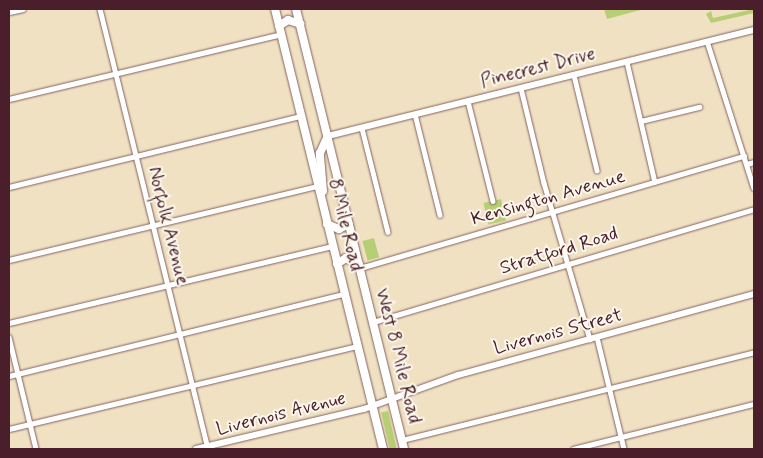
<!DOCTYPE html>
<html>
<head>
<meta charset="utf-8">
<style>
  body { margin:0 }
  #map { position:relative; width:763px; height:458px; overflow:hidden; background:#f1e1c3; font-family:Mynerve,sans-serif }
  div>[style] { position:absolute }
  [style*='--x'] { left:calc(var(--x)*1px); top:calc(var(--y)*1px); width:calc(var(--w)*1px); rotate:calc(var(--a)*1deg) }
  .green>* { inset:0; background:#b7cf74; transform-origin:0 0 }
  .roads { filter:drop-shadow(0 0 1px #846360) drop-shadow(0 0 1px #846360) }
  .street>* { height:4.5px; margin:-2.25px; padding:0 2.25px; transform-origin:2.25px; border-radius:2.25px; background:#fff }
  .secondary>* { height:6px; margin:-3px; padding:0 3px; transform-origin:3px; border-radius:3px; background:#fff }
  .highway>* { height:8px; margin:-4px; padding:0 4px; transform-origin:4px; border-radius:4px; background:#fff }
  span { translate:-50% -50%; white-space:nowrap; text-align:center; line-height:1.15; -webkit-text-stroke:4px #fbf7ec; paint-order:stroke }
  .street-label { font-size:19px; color:#4a1f2b }
  .frame { position:absolute; inset:0; border:10px solid #4a1f2b; pointer-events:none }
</style>
</head>
<body>
<div id="map">
  <div class="green">
    <i style="clip-path:polygon(604px 9px,644px 9px,607px 19px)"></i>
    <i style="clip-path:polygon(754px 9px,754px 13px,711px 23px,706px 14px,711px 11px,713px 18px)"></i>
    <i style="left:501px;top:199px;width:22px;height:18px;rotate:77deg"></i>
    <i style="left:374px;top:238px;width:20px;height:12px;rotate:75deg"></i>
    <i style="left:388px;top:411px;width:39px;height:7px;rotate:77deg"></i>
  </div>
  <div class="roads">
    <div class="street">
      <i style="--x:100;--y:9;--w:452;--a:76.2"></i>
      <i style="--x:9;--y:12;--w:14;--a:-12"></i>
      <i style="--x:707;--y:41;--w:154;--a:72.3"></i>
      <i style="--x:627;--y:62;--w:123;--a:76.9"></i>
      <i style="--x:574;--y:75;--w:98;--a:76.4"></i>
      <i style="--x:521;--y:88;--w:98;--a:76.4"></i>
      <i style="--x:544;--y:183;--w:163;--a:73.6"></i>
      <i style="--x:9;--y:99;--w:280;--a:-13.4"></i>
      <i style="--x:468;--y:101;--w:103;--a:76"></i>
      <i style="--x:415;--y:114;--w:104;--a:76.1"></i>
      <i style="--x:641;--y:121;--w:60;--a:-13.6"></i>
      <i style="--x:362;--y:128;--w:107;--a:76"></i>
      <i style="--x:747;--y:164;--w:7;--a:-16"></i>
      <i style="--x:9;--y:187;--w:301;--a:-13.7"></i>
      <i style="--x:9;--y:260;--w:318;--a:-13.5"></i>
      <i style="--x:360;--y:268;--w:400;--a:-16.3"></i>
      <i style="--x:373;--y:322;--w:397;--a:-16.5"></i>
      <i style="--x:9;--y:323;--w:333;--a:-13.4"></i>
      <i style="--x:9;--y:337;--w:115;--a:76.4"></i>
      <i style="--x:597;--y:337;--w:115;--a:76.4"></i>
      <i style="--x:9;--y:376;--w:345;--a:-13.8"></i>
      <i style="--x:9;--y:429;--w:358;--a:-13.4"></i>
      <i style="--x:402;--y:440;--w:363;--a:-14"></i>
      <i style="--x:573;--y:449;--w:187;--a:-14"></i>
    </div>
    <div class="secondary">
      <i style="--x:328;--y:136;--w:439;--a:-14"></i>
      <i style="--x:196;--y:449;--w:173;--a:-13.4"></i>
      <i style="--x:364;--y:409;--w:100;--a:-19.9"></i>
      <i style="--x:458;--y:375;--w:307;--a:-15.3"></i>
    </div>
    <div class="highway">
      <i style="--x:275;--y:9;--w:453;--a:76.2"></i>
      <i style="--x:296;--y:9;--w:453;--a:76.2"></i>
      <i style="--x:279;--y:26;--w:11;--a:-34"></i>
      <i style="--x:288;--y:20;--w:13;--a:18"></i>
      <i style="--x:323;--y:191;--w:38;--a:-95"></i>
      <i style="--x:320;--y:153;--w:19;--a:-65"></i>
      <i style="--x:327;--y:224;--w:13;--a:23"></i>
      <i style="--x:339;--y:229;--w:11;--a:-27"></i>
      <i style="--x:337;--y:264;--w:11;--a:-34"></i>
      <i style="--x:346;--y:258;--w:14;--a:25"></i>
    </div>
  </div>
  <div class="street-label">
    <span style="left:538px;top:68px;rotate:-14deg">Pinecrest Drive</span>
    <span style="left:548px;top:198px;rotate:-16deg">Kensington Avenue</span>
    <span style="left:345px;top:225px;rotate:76deg">8 Mile Road</span>
    <span style="left:168px;top:226px;rotate:76deg">Norfolk Avenue</span>
    <span style="left:559px;top:251px;rotate:-17deg">Stratford Road</span>
    <span style="left:558px;top:332px;rotate:-15deg">Livernois Street</span>
    <span style="left:398px;top:356px;rotate:76deg">West 8 Mile Road</span>
    <span style="left:281px;top:414px;rotate:-14deg">Livernois Avenue</span>
  </div>
  <div class="frame"></div>
</div>
</body>
</html>
